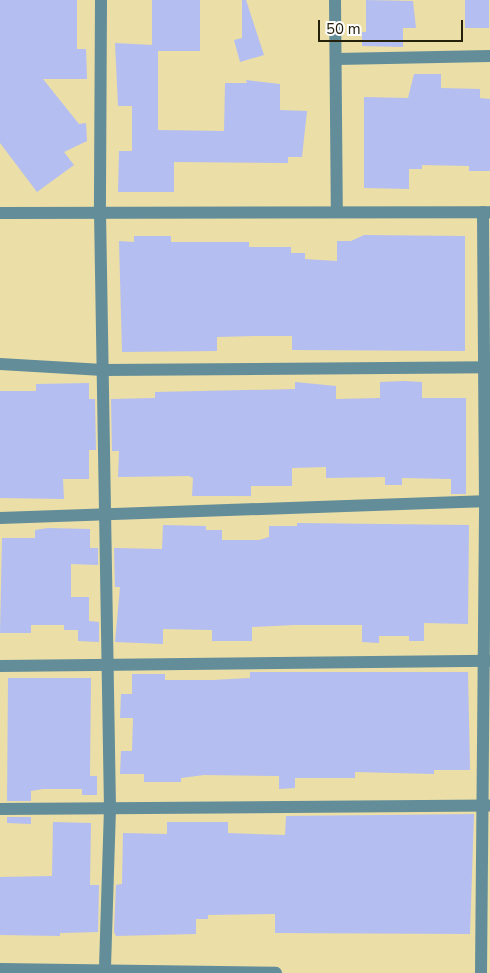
<!DOCTYPE html>
<html>
<head>
<meta charset="utf-8">
<style>
  body { margin:0 }
  #map { position:relative; width:490px; height:973px; overflow:hidden; background:#ebdea7; font-family:"Nunito Sans",sans-serif }
  div>[style] { position:absolute }
  [style*='--x'] { left:calc(var(--x)*1px); top:calc(var(--y)*1px); width:calc(var(--w)*1px); rotate:calc(var(--a)*1deg) }
  .building>* { inset:0; background:#b4bef1; transform-origin:0 0 }
  .minor>* { height:12px; margin:-6px; padding:0 6px; transform-origin:6px; border-radius:6px; background:#628d99 }
  span { translate:-50% -50%; white-space:nowrap; text-align:center; line-height:1.15; -webkit-text-stroke:4.5px #fefefe; paint-order:stroke }
  .scale { position:absolute; left:318px; top:20px; width:145px; height:22px; box-sizing:border-box; border:2px solid #25200a; border-top:0; padding-left:6px; font-size:15px; line-height:18px; white-space:nowrap; color:#25200a; -webkit-text-stroke:4px #fefefe; paint-order:stroke }
</style>
</head>
<body>
<div id="map">
  <div class="building">
    <i style="clip-path:polygon(0 0,77px 0,77px 49px,86px 49px,87px 79px,43px 79px,79px 124px,86px 123px,87px 141px,64px 152px,74px 165px,37px 192px,0 143px)"></i>
    <i style="clip-path:polygon(152px 0,200px 0,200px 51px,158px 51px,158px 130px,224px 131px,225px 83px,247px 83px,246px 80px,280px 84px,280px 110px,307px 111px,302px 157px,288px 157px,288px 163px,174px 162px,174px 192px,118px 192px,119px 151px,132px 151px,132px 106px,118px 106px,115px 43px,152px 45px)"></i>
    <i style="clip-path:polygon(242px 0,246px 0,264px 55px,240px 62px,234px 40px,242px 38px)"></i>
    <i style="clip-path:polygon(366px 0,413px 1px,416px 28px,403px 28px,403px 47px,362px 46px,362px 32px,366px 32px)"></i>
    <i style="left:465px;top:0;width:24px;height:28px"></i>
    <i style="clip-path:polygon(414px 74px,441px 74px,441px 88px,480px 89px,480px 98px,490px 99px,490px 171px,469px 171px,469px 166px,422px 165px,422px 169px,409px 169px,409px 189px,364px 188px,364px 97px,408px 98px)"></i>
    <i style="clip-path:polygon(364px 235px,465px 236px,465px 351px,292px 350px,292px 336px,254px 336px,217px 337px,217px 351px,122px 352px,119px 241px,134px 242px,134px 236px,171px 236px,171px 242px,249px 242px,249px 247px,291px 247px,291px 253px,305px 253px,305px 259px,337px 261px,337px 241px,351px 241px)"></i>
    <i style="clip-path:polygon(295px 382px,336px 386px,336px 399px,380px 398px,380px 382px,404px 381px,422px 382px,422px 398px,466px 398px,466px 494px,451px 494px,451px 479px,402px 478px,402px 485px,385px 485px,385px 477px,326px 478px,326px 467px,292px 468px,292px 486px,251px 486px,251px 496px,192px 496px,193px 478px,189px 476px,118px 477px,119px 451px,112px 451px,111px 399px,155px 398px,155px 392px,295px 389px)"></i>
    <i style="clip-path:polygon(89px 383px,89px 399px,95px 399px,96px 450px,89px 450px,89px 479px,63px 479px,64px 499px,0 498px,0 391px,36px 391px,36px 384px)"></i>
    <i style="clip-path:polygon(297px 523px,469px 525px,468px 624px,424px 623px,424px 641px,409px 641px,409px 636px,379px 636px,379px 643px,362px 642px,362px 625px,294px 625px,252px 627px,252px 641px,212px 641px,212px 630px,163px 629px,163px 644px,115px 642px,120px 587px,115px 587px,114px 548px,162px 549px,163px 525px,206px 526px,206px 530px,222px 530px,222px 540px,259px 540px,269px 537px,269px 526px,297px 526px)"></i>
    <i style="clip-path:polygon(48px 528px,90px 529px,90px 548px,98px 548px,98px 565px,71px 564px,71px 597px,89px 597px,89px 621px,99px 622px,99px 642px,78px 641px,78px 630px,64px 630px,64px 625px,31px 625px,31px 633px,0 633px,2px 538px,35px 538px,35px 530px)"></i>
    <i style="clip-path:polygon(250px 672px,468px 672px,470px 770px,434px 770px,434px 774px,355px 772px,355px 778px,295px 778px,295px 788px,279px 789px,279px 776px,204px 775px,181px 778px,181px 782px,144px 782px,144px 774px,120px 774px,121px 751px,132px 751px,133px 718px,120px 718px,121px 694px,132px 694px,132px 674px,165px 674px,165px 680px,213px 680px,250px 678px)"></i>
    <i style="clip-path:polygon(8px 678px,91px 678px,90px 776px,97px 776px,97px 795px,82px 795px,82px 789px,43px 789px,31px 791px,31px 801px,7px 801px)"></i>
    <i style="clip-path:polygon(474px 814px,470px 934px,275px 933px,275px 914px,208px 915px,208px 919px,196px 919px,196px 934px,116px 936px,114px 932px,116px 885px,122px 884px,123px 833px,167px 834px,167px 822px,228px 822px,228px 833px,285px 835px,286px 816px)"></i>
    <i style="clip-path:polygon(7px 817px,31px 817px,31px 824px,7px 823px)"></i>
    <i style="clip-path:polygon(53px 822px,91px 823px,90px 885px,99px 885px,98px 932px,60px 933px,60px 936px,0 935px,0 877px,52px 876px)"></i>
  </div>
  <div class="minor">
    <i style="--x:101;--y:0;--w:212;--a:90.3"></i>
    <i style="--x:100;--y:212;--w:596;--a:89.04"></i>
    <i style="--x:110;--y:808;--w:160;--a:91.8"></i>
    <i style="--x:335;--y:0;--w:211;--a:89.5"></i>
    <i style="--x:336;--y:59;--w:154;--a:-1.1"></i>
    <i style="--x:0;--y:213;--w:490;--a:-0.1"></i>
    <i style="--x:0;--y:364;--w:103;--a:3.3"></i>
    <i style="--x:103;--y:370;--w:387;--a:-0.4"></i>
    <i style="--x:0;--y:518;--w:490;--a:-2"></i>
    <i style="--x:0;--y:666;--w:490;--a:-0.6"></i>
    <i style="--x:0;--y:809;--w:490;--a:-0.4"></i>
    <i style="--x:0;--y:969;--w:276;--a:0.8"></i>
    <i style="--x:481;--y:973;--w:472;--a:-89.5"></i>
    <i style="--x:485;--y:501;--w:289;--a:-90.4"></i>
  </div>
  <div class="scale">50 m</div>
</div>
</body>
</html>
